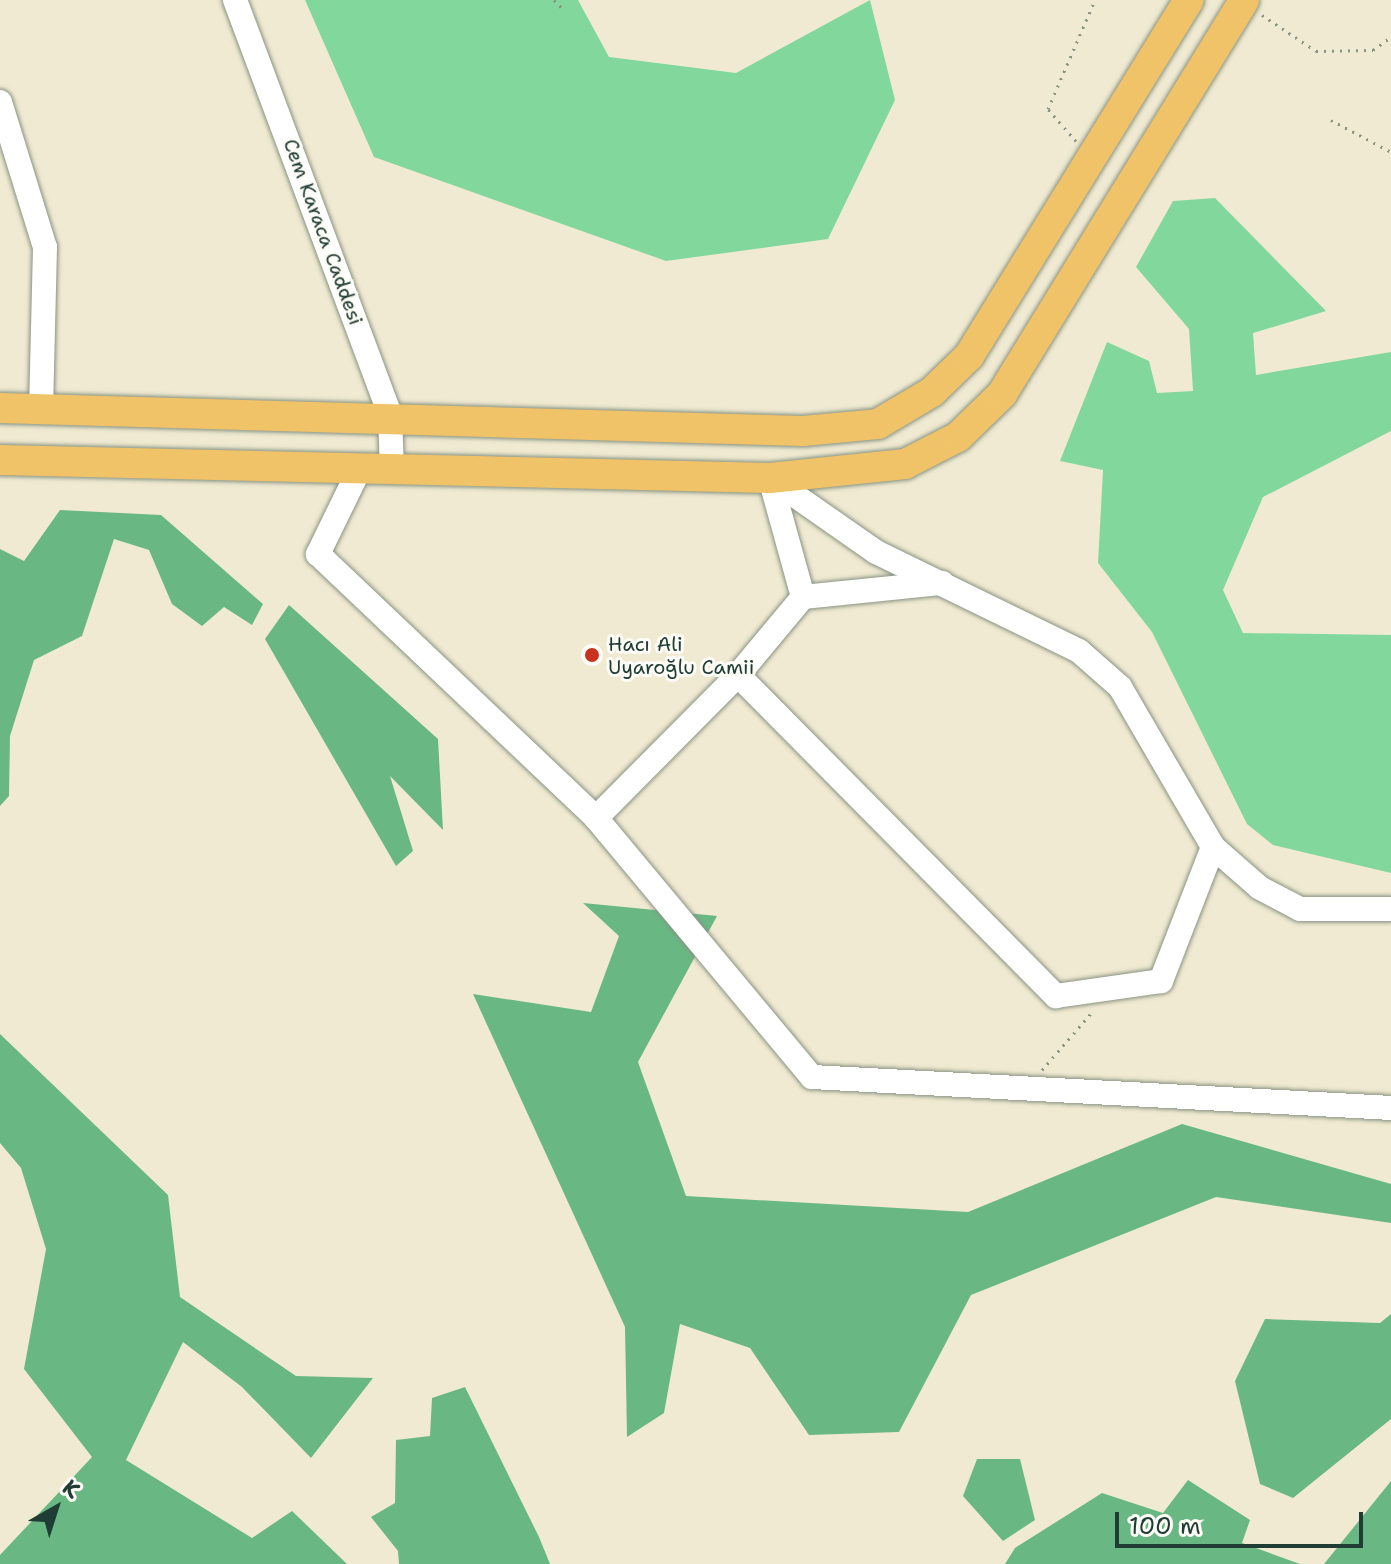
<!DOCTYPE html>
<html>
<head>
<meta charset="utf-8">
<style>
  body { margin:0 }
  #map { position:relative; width:1391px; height:1564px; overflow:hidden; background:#f1ead2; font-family:"Shantell Sans",sans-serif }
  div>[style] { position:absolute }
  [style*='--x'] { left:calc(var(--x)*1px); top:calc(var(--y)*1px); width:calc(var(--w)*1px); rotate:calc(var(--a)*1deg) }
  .green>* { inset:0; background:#82d89c }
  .forest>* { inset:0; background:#69b884 }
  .path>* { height:3px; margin-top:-1.5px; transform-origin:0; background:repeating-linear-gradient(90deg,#889483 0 2px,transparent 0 8px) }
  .roads { filter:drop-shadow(0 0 2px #889483) drop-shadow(0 0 2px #889483) }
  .minor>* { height:24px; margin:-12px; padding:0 12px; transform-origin:12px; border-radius:12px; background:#fff }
  .major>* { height:30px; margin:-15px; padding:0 15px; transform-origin:15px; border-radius:15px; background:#f1c369 }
  .dots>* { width:22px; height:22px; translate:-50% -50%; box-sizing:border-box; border:4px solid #fdfcf7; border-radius:50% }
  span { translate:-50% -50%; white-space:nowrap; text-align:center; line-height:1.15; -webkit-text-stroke:6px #fdfcf7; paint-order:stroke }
  .street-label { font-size:20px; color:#1f3d34 }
  .poi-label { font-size:20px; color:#1f3d34 }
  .left { translate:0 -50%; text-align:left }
  .north { position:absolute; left:16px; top:1468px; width:80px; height:80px; -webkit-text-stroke:6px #fdfcf7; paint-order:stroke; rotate:39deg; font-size:22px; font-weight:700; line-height:32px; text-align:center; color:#1f3d34 }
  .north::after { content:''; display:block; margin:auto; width:28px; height:36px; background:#1f3d34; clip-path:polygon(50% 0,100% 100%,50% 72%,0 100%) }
  .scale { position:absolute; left:1115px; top:1512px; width:248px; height:36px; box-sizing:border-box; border:4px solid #1f3d34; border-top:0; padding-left:10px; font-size:24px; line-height:28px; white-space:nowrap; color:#1f3d34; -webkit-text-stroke:6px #fdfcf7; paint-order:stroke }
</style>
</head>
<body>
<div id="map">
  <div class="green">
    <i style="clip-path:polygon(305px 0,578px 0,609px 57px,736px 73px,870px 0,895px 100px,828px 239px,666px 261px,374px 157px)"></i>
    <i style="clip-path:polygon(1215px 198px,1326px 311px,1253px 333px,1256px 375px,1391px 352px,1391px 431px,1263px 497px,1223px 590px,1243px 633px,1391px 635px,1391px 873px,1273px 845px,1247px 824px,1152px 632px,1098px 563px,1103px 470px,1060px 461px,1107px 342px,1149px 361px,1157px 393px,1193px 391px,1189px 329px,1136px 267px,1173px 201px)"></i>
  </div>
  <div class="forest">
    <i style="clip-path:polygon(60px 510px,161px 515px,263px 604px,252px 625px,224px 607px,202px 626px,172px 604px,149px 550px,114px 539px,82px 636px,34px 660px,10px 736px,9px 796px,0 806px,0 549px,24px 561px)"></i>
    <i style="clip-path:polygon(289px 605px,438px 739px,443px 830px,390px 776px,413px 851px,396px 866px,265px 639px)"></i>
    <i style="clip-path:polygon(583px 903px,717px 916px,638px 1062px,686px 1196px,968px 1212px,1182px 1124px,1391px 1184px,1391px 1223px,1216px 1197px,971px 1295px,899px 1432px,809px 1435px,750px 1348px,680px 1324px,664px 1413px,627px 1437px,625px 1327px,473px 994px,591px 1012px,619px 936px)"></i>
    <i style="clip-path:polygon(0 1034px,168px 1195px,180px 1297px,296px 1376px,373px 1378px,311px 1458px,242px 1387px,183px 1342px,126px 1460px,252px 1538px,292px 1511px,347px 1564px,0 1564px,0 1555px,92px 1457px,24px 1369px,46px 1249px,21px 1168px,0 1143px)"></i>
    <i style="clip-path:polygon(1391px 1314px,1391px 1419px,1293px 1498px,1260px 1484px,1235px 1381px,1265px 1319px,1380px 1323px)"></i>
    <i style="clip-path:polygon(465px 1387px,539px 1537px,550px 1564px,399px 1564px,398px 1551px,371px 1517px,395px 1503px,396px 1440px,430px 1436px,432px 1398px)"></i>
    <i style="clip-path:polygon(977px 1459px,1020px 1459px,1035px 1520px,1003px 1541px,963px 1496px)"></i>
    <i style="clip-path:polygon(1188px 1480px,1250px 1520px,1242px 1543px,1300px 1564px,1005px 1564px,1015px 1548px,1102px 1493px,1163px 1513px)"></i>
    <i style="clip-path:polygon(1391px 1481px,1391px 1564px,1324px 1564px)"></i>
  </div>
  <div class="path">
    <i style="--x:554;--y:0;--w:10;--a:45"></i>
    <i style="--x:1262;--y:15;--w:65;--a:33.7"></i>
    <i style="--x:1316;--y:51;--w:57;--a:-1"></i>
    <i style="--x:1373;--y:50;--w:22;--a:-36"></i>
    <i style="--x:1331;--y:120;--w:68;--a:28.1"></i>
    <i style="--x:1076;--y:141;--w:43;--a:-131.2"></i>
    <i style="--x:1048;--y:109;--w:119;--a:-66.7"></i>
    <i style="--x:1042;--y:1070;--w:77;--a:-49.2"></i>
  </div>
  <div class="roads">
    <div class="minor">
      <i style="--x:235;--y:0;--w:443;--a:69.5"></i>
      <i style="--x:390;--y:415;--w:54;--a:87.9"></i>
      <i style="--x:0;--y:102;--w:152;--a:72.8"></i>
      <i style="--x:45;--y:247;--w:162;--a:91.4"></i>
      <i style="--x:360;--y:468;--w:96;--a:116"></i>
      <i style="--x:318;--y:554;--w:383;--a:43.5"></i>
      <i style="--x:596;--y:818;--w:337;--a:50.2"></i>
      <i style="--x:812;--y:1077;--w:580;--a:3.06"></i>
      <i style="--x:770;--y:478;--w:129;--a:34.9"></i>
      <i style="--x:876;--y:552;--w:226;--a:26"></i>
      <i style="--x:1079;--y:651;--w:55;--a:41.3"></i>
      <i style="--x:1120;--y:687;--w:185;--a:59.8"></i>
      <i style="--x:1213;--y:847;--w:62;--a:41.1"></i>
      <i style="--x:1260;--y:888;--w:45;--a:27.7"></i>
      <i style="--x:1300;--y:909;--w:91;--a:0"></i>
      <i style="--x:770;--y:478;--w:123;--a:74.5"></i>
      <i style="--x:738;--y:675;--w:102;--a:-50.2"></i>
      <i style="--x:803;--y:597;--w:140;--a:-5.8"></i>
      <i style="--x:596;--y:818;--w:202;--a:-45.2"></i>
      <i style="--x:738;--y:675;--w:452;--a:45.3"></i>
      <i style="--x:1056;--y:996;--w:106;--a:-8.1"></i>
      <i style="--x:1161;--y:981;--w:144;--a:-68.8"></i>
    </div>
    <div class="major">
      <i style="--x:0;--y:408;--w:803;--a:1.64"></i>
      <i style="--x:803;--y:431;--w:75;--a:-5.3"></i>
      <i style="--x:878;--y:424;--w:63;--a:-30.7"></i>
      <i style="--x:932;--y:392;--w:52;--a:-44.2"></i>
      <i style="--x:969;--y:356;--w:418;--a:-58.3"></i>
      <i style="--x:0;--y:460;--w:770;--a:1.34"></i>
      <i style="--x:770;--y:478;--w:136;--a:-5.9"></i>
      <i style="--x:905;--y:464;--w:59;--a:-27"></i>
      <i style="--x:958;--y:437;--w:62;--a:-44.3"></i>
      <i style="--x:1002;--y:394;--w:462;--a:-58.4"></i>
    </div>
  </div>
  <div class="dots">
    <i style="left:592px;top:655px;background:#c8321e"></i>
  </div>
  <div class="street-label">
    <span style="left:323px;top:232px;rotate:70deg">Cem Karaca Caddesi</span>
  </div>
  <div class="poi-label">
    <span class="left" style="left:608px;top:656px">Hacı Ali<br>Uyaroğlu Camii</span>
  </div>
  <div class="north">K</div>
  <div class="scale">100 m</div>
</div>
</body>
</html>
